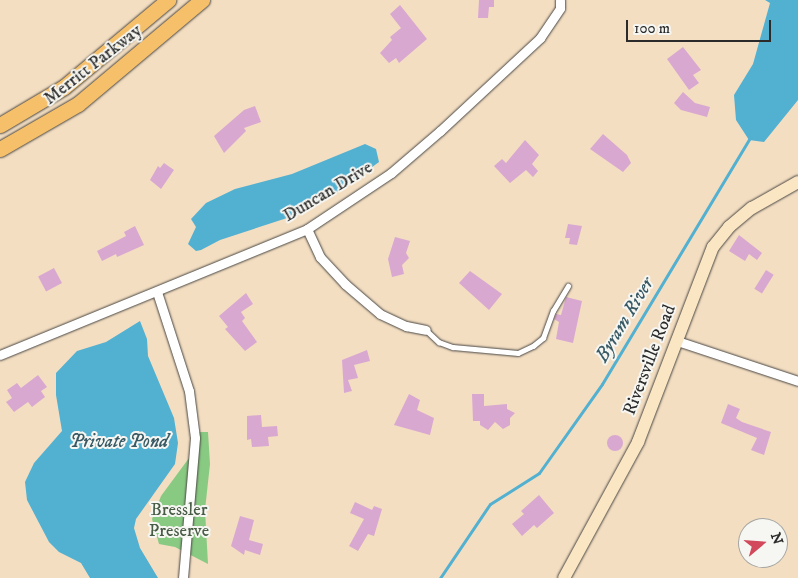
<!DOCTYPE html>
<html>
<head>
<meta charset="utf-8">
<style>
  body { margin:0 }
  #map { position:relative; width:798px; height:578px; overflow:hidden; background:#f3dec2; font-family:"IM FELL DW Pica",serif }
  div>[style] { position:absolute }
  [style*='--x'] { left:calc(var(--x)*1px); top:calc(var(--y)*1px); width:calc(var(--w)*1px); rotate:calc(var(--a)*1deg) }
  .green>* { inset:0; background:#89ca83 }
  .water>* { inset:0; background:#52b0d1 }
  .stream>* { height:3px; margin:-1.5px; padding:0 1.5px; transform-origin:1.5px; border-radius:1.5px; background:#52b0d1 }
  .building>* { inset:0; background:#d9a8d0; transform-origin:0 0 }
  .round { border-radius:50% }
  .roads { filter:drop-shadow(0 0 1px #494642) drop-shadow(0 0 1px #494642) }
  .lane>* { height:4.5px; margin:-2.25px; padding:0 2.25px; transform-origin:2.25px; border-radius:2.25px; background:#fff }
  .street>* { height:9px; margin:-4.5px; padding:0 4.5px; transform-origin:4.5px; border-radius:4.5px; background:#fff }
  .secondary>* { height:12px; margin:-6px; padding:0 6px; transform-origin:6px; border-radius:6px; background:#fbe6c4 }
  .highway>* { height:15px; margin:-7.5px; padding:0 7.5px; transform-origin:7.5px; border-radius:7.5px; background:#f6c06b }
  span { translate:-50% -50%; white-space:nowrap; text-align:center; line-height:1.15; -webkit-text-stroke:4px #f6f6f2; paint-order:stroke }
  .street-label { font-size:18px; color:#2b2b2b }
  .park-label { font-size:18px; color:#475b45 }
  .water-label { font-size:19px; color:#395a65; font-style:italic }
  .north { position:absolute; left:738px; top:518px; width:50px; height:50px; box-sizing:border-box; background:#f6f6f2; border:1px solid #a5a5a2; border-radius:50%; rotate:72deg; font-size:14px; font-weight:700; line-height:20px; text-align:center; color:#2b2b2b }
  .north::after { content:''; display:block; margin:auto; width:18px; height:22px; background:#d1495b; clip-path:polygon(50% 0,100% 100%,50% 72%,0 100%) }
  .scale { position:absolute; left:626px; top:20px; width:145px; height:22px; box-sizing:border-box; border:2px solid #2b2b2b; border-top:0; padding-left:6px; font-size:15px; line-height:18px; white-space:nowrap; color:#2b2b2b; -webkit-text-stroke:4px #f6f6f2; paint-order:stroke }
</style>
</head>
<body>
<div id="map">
  <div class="green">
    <i style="clip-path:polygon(191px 432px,208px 432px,210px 464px,205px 510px,208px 564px,175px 547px,159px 544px,152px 519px,161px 496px,192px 454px)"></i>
  </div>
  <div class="water">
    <i style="clip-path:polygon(765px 0,798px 0,798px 100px,764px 142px,749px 140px,736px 120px,734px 95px,753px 64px,770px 3px)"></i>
    <i style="clip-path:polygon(365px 144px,376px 149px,379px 162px,342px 189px,287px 218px,220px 240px,201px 250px,196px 251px,188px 244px,196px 227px,191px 219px,206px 203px,235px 189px,292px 174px)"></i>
    <i style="clip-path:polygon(140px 321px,147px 339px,148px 356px,174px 418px,178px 443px,175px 464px,136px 519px,134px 528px,140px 548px,158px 578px,90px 578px,81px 563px,59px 552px,49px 542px,27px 500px,25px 482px,34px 463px,62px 431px,56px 395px,56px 373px,77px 351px,106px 342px)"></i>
  </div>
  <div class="stream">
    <i style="--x:440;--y:578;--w:89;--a:-56"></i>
    <i style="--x:490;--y:504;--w:58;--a:-32.3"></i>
    <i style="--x:539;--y:473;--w:109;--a:-54.7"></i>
    <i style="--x:602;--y:384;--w:287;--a:-59"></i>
  </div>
  <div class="building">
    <i style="clip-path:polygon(479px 0,494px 0,494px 7px,489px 7px,488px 18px,478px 18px)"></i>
    <i style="clip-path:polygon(400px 5px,427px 39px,399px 63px,396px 58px,389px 63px,380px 53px,392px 40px,390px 37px,401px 28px,390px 14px)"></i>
    <i style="clip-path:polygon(683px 47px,701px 70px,693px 75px,699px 83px,689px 90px,667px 59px)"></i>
    <i style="clip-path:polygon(683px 92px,695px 103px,710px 107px,707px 117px,681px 110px,674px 103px)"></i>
    <i style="clip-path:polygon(255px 106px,261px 122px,244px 128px,246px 131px,224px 153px,214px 136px,244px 110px)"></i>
    <i style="clip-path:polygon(603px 134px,627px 155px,631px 163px,623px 172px,590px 149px)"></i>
    <i style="clip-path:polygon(525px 140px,539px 155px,532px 164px,538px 171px,533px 177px,526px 170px,510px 183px,494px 166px,502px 159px,506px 163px)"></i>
    <i style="clip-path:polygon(164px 163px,174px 170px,161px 189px,150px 180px,158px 166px,160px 168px)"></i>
    <i style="clip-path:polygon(568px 224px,582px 226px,577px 245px,569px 244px,570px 238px,565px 238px)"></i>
    <i style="clip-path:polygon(135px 226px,144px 245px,117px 257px,116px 254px,102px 261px,97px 251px,126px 236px,124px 232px)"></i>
    <i style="clip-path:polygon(739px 235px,762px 253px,757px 260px,749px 254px,745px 261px,729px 251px)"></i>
    <i style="clip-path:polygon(395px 237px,410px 241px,406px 253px,409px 258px,402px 265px,404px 274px,392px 277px,388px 259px)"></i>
    <i style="left:54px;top:268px;width:17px;height:18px;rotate:62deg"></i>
    <i style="left:766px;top:270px;width:9px;height:22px;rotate:32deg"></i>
    <i style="clip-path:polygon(470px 271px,502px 294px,489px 310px,459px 283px)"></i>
    <i style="clip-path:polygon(246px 293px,253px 304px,241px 312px,245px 318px,242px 321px,257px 342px,245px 351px,225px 329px,228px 327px,219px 316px)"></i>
    <i style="clip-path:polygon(566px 297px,582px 301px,573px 343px,556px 339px,559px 322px,554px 319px,556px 314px,561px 315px)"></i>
    <i style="clip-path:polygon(367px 350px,370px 361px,354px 365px,358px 378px,348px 380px,352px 391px,344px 393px,342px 360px)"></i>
    <i style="clip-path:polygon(38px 375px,47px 387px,41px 391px,45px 397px,32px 407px,28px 402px,14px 412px,6px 402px,12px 398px,7px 390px,17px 383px,21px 388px)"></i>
    <i style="clip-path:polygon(409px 394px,420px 400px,417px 410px,434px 418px,430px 435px,394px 425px)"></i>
    <i style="clip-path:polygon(472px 394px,484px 394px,484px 406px,507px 404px,507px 409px,515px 413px,510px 418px,510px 425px,503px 429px,495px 422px,488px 430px,480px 425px,480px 421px,473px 421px)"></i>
    <i style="clip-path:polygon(728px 404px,740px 409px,736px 418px,742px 422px,771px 432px,764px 455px,751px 450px,757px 438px,721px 423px)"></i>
    <i style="clip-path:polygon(261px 415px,262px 427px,277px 426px,278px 436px,268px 437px,269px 446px,252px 447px,251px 439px,247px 440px,247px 416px)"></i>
    <i class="round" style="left:607px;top:435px;width:16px;height:16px"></i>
    <i style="clip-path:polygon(539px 495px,554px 513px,537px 528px,534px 525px,522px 536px,512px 524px,524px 514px,521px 511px)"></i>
    <i style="clip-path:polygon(355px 502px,372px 510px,374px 506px,382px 509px,374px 536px,368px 534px,358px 551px,349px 546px,364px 519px,350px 513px)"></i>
    <i style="clip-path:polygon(240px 516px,254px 520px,249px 540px,263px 544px,260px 555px,245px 550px,244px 555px,231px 546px)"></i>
  </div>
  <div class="roads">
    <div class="lane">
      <i style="--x:426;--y:330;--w:18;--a:43"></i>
      <i style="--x:439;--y:342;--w:15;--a:20"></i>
      <i style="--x:453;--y:347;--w:65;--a:5.3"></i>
      <i style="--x:518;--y:353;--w:17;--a:-25"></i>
      <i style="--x:533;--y:346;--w:13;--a:-39"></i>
      <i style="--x:543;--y:338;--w:29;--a:-70"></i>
      <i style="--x:553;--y:311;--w:29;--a:-59"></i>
    </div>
    <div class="street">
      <i style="--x:307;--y:229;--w:31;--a:65"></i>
      <i style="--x:320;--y:257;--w:37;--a:47"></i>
      <i style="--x:345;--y:284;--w:46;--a:40.6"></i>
      <i style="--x:380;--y:314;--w:29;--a:25"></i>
      <i style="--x:406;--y:326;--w:20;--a:11"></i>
      <i style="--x:157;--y:292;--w:104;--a:72.1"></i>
      <i style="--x:189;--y:391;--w:47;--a:82.7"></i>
      <i style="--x:195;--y:438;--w:141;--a:94.9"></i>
      <i style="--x:677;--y:341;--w:127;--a:18.3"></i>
      <i style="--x:0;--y:355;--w:332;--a:-22.3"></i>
      <i style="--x:307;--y:229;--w:101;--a:-33.7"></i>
      <i style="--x:391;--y:173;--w:65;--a:-40.6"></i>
      <i style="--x:440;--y:131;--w:137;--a:-42.9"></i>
      <i style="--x:540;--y:38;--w:36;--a:-56"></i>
      <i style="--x:560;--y:8;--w:8;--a:-90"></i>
    </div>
    <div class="secondary">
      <i style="--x:564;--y:578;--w:155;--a:-61.4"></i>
      <i style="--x:638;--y:442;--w:209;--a:-69"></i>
      <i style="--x:713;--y:247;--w:26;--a:-51"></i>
      <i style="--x:729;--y:227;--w:30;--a:-40"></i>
      <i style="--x:752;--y:208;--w:53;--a:-29.5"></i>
    </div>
    <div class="highway">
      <i style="--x:0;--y:125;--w:74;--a:-30.7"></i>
      <i style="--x:64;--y:87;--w:136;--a:-39.9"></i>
      <i style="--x:0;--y:149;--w:90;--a:-30"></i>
      <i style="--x:78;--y:104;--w:162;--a:-40"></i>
    </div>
  </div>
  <div class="street-label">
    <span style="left:93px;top:65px;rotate:-38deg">Merritt Parkway</span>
    <span style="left:328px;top:192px;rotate:-31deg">Duncan Drive</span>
    <span style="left:650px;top:360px;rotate:-69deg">Riversville Road</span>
  </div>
  <div class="park-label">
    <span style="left:179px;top:521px">Bressler<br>Preserve</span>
  </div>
  <div class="water-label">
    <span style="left:625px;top:320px;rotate:-59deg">Byram River</span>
    <span style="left:119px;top:442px">Private Pond</span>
  </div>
  <div class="north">N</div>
  <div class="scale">100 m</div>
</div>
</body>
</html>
